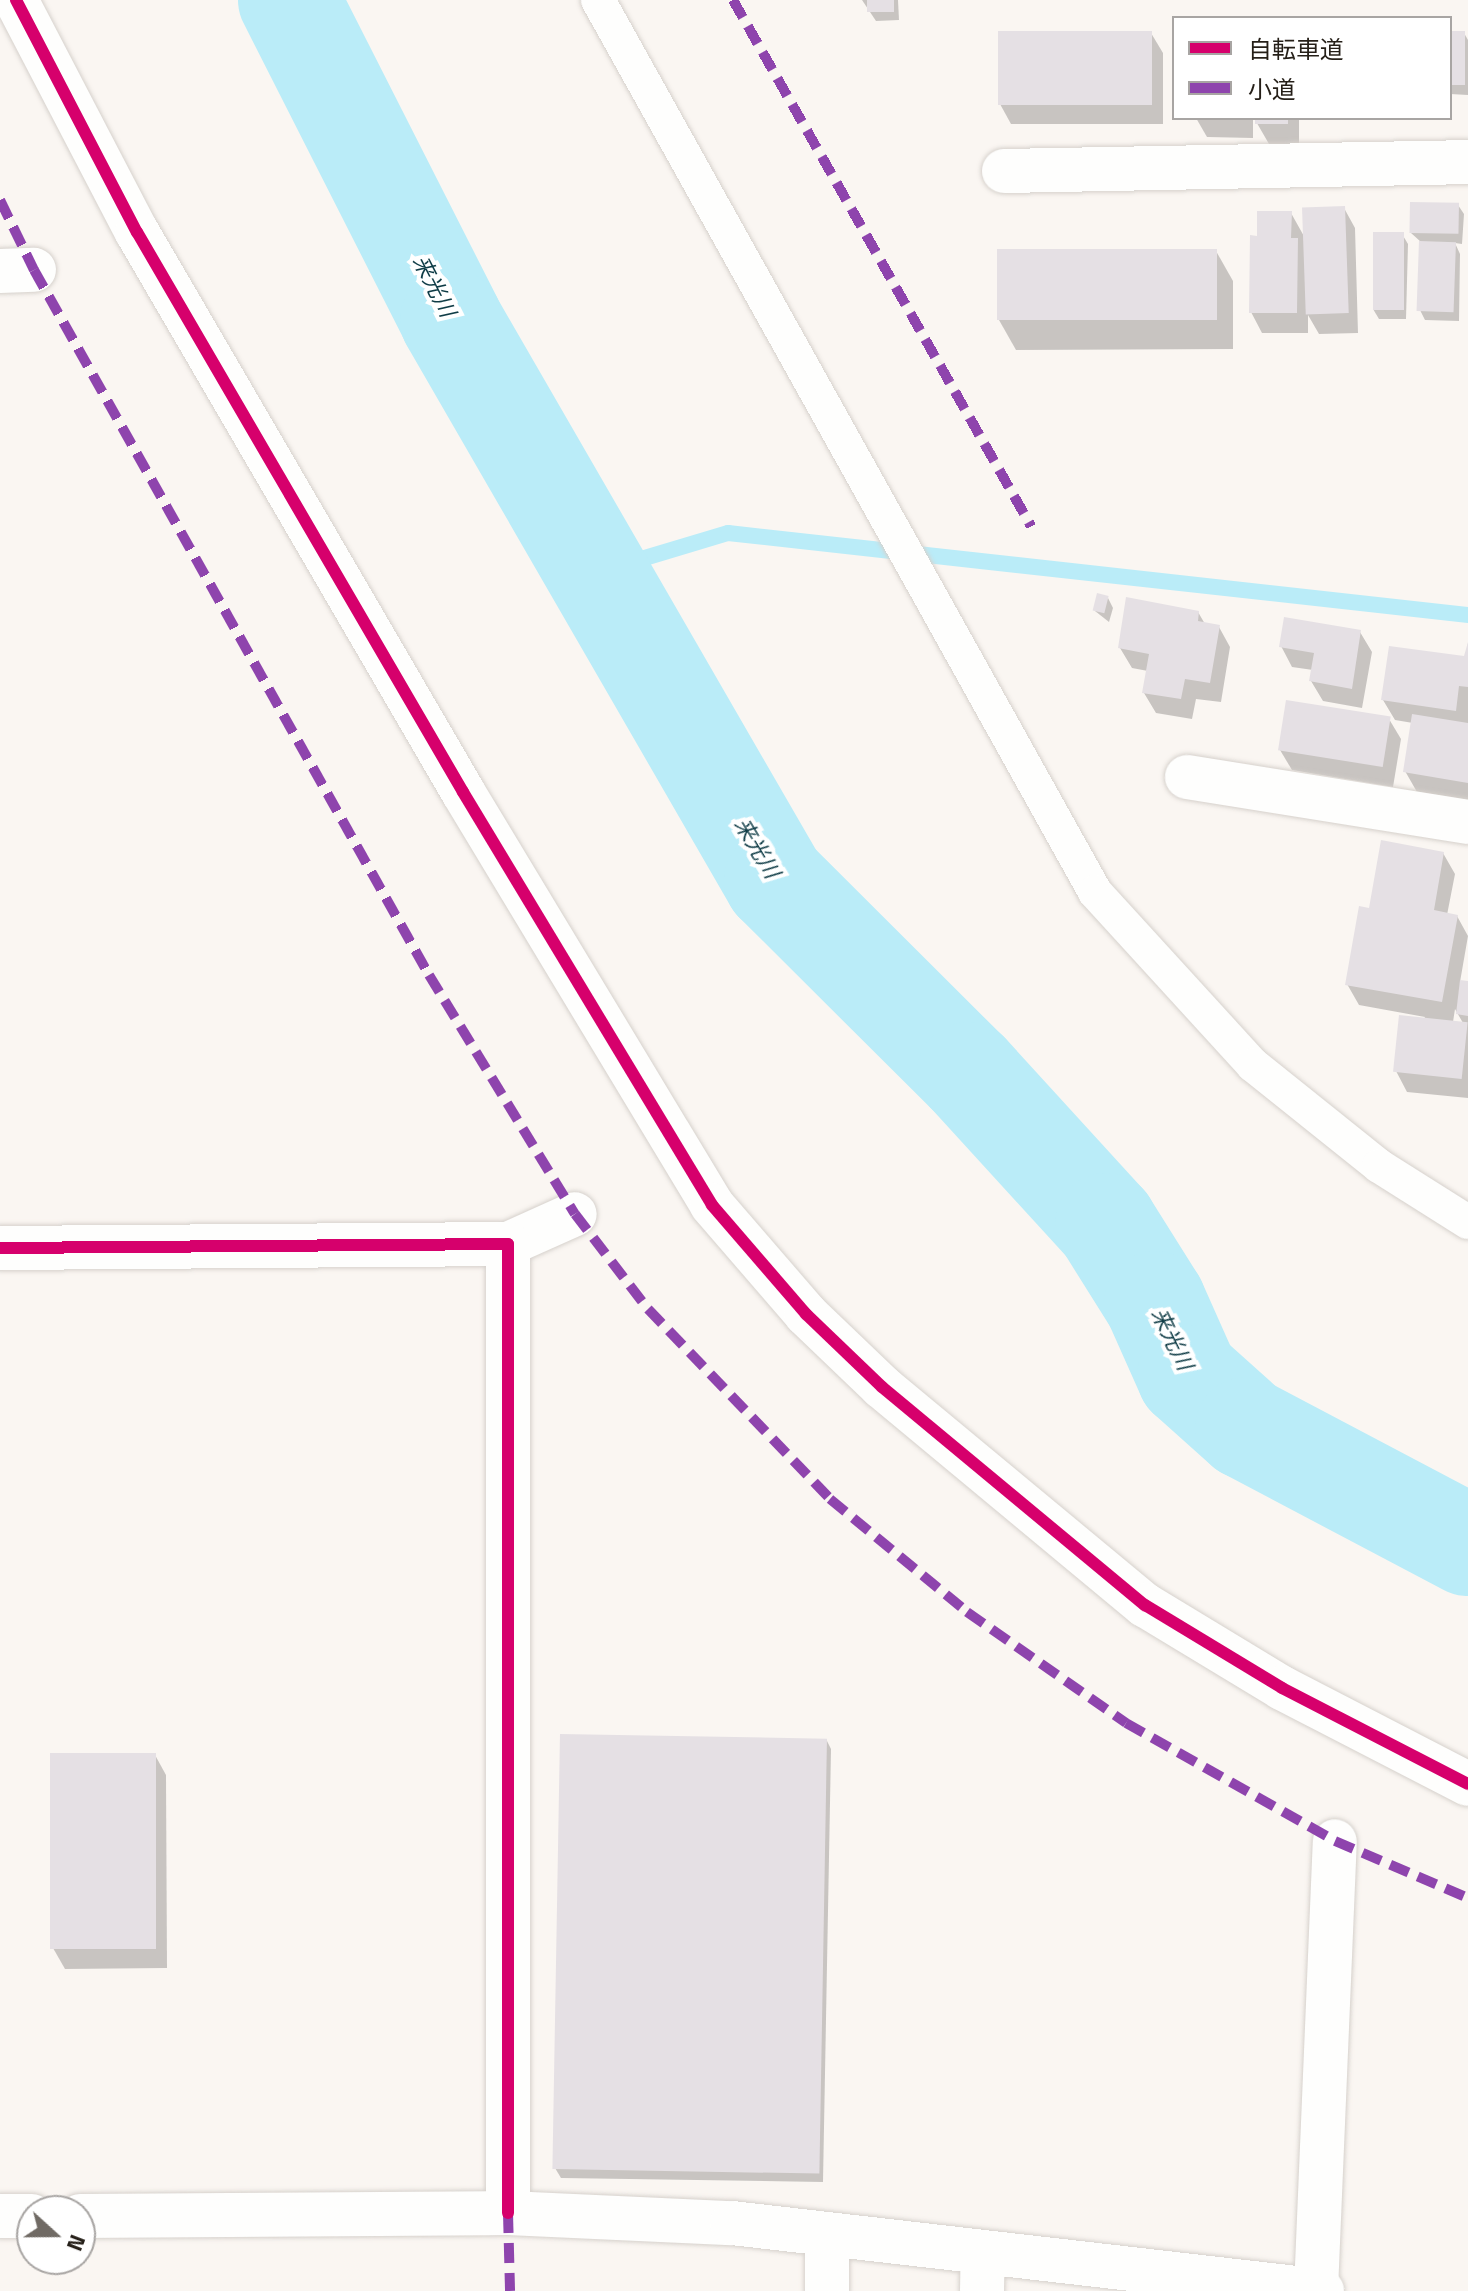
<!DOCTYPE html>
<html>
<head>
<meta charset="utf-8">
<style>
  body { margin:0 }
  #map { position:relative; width:1468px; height:2291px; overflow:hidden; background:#faf6f2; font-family:"Titillium Web","Noto Sans JP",sans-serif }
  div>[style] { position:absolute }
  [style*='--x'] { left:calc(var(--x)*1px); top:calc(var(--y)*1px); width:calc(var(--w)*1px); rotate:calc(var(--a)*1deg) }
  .shadow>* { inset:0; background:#0003 }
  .stream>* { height:16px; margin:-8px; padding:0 8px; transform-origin:8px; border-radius:8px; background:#baecf8 }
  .river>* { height:102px; margin:-51px; padding:0 51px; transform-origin:51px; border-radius:51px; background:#baecf8 }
  .building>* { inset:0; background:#e5e0e4; transform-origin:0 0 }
  .roads { filter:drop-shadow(0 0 2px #d6d1cc) drop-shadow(0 0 2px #d6d1cc) }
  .service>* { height:34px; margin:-17px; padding:0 17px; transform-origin:17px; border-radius:17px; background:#fefefd }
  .minor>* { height:44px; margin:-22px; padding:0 22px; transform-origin:22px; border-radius:22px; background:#fefefd }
  .tertiary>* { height:44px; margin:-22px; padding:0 22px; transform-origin:22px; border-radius:22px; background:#fefefd }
  .quiet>* { height:10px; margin-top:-5px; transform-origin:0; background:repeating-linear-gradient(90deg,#8e44ad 0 20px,transparent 0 30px) }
  .cycleway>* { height:12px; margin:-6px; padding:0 6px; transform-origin:6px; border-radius:6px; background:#d6006c }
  span { translate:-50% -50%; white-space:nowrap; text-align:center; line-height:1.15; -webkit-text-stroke:8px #fff; paint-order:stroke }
  .water-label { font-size:22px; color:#0f3c46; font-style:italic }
  .legend { position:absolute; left:1172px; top:16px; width:280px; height:104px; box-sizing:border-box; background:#fff; border:2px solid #a8a5a3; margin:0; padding:10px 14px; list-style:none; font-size:24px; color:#251f18 }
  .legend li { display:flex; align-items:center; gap:16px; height:40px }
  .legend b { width:40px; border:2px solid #a8a5a3 }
  .north { position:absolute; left:16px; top:2195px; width:80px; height:80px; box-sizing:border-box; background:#fff; border:2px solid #a8a5a3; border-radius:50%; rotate:111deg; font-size:22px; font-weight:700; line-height:32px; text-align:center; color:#251f18 }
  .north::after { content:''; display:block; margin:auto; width:28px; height:36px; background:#706a64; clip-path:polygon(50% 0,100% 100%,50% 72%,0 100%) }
</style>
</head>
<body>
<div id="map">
  <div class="shadow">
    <i style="clip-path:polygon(862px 0,898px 0,899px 20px,876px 21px)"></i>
    <i style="clip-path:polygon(1151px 33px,1163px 53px,1163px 124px,1011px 124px,1000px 104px)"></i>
    <i style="clip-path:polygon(1450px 33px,1464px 33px,1468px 40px,1468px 95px,1450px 94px)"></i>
    <i style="clip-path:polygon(1196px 118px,1253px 118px,1253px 138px,1207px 137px)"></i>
    <i style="clip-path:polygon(1254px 118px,1316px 118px,1299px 118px,1299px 144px,1269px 144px)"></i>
    <i style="clip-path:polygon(1458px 205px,1464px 214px,1462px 244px,1455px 243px,1460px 254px,1459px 321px,1425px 320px,1420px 310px,1421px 242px,1411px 233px)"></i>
    <i style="clip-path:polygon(1344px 208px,1355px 228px,1358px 333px,1319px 334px,1308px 315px,1308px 333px,1262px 333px,1251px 312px,1259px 238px,1291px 213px,1305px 238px)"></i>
    <i style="clip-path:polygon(1402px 234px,1408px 244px,1406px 319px,1379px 319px,1373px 309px)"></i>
    <i style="clip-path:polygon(1216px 251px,1233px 281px,1233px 349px,1016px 350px,999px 320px)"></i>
    <i style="clip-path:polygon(1108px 598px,1113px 608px,1109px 622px,1095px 611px)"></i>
    <i style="clip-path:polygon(1198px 612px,1205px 624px,1219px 627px,1230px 647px,1221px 702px,1196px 699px,1192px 719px,1156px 713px,1144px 693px,1148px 671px,1132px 668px,1120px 648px)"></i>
    <i style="clip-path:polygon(1360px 632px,1372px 652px,1362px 708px,1323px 701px,1311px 681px,1313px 670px,1292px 667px,1281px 646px)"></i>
    <i style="clip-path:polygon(1468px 643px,1468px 800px,1417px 792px,1405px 771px,1413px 723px,1395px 720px,1383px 700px,1466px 658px)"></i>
    <i style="clip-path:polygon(1389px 719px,1401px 739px,1393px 787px,1292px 770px,1280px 750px)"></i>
    <i style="clip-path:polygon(evenodd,1443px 853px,1455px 874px,1447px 915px,1457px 916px,1468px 936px,1460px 982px,1468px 983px,1468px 1098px,1407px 1092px,1396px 1071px,1425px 1017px,1359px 1005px,1347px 984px,1371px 910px,1443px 853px,1455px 1009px,1463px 1023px,1453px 1022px,1455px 1009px)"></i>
    <i style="clip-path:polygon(826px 1739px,831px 1749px,823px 2182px,561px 2178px,555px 2168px)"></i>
    <i style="clip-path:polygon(155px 1755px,166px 1775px,167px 1968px,65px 1969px,53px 1948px)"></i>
  </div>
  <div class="stream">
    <i style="--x:598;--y:572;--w:136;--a:-16.7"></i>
    <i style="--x:728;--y:533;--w:745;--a:6.32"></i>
  </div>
  <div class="river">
    <i style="--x:289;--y:0;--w:359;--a:63.1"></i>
    <i style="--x:451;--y:320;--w:648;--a:59.99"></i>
    <i style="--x:775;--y:881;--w:272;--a:44.9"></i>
    <i style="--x:968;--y:1073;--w:205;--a:47.6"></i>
    <i style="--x:1106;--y:1224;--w:92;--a:57.9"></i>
    <i style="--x:1155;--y:1302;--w:81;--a:66"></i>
    <i style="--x:1188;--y:1376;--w:78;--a:41.9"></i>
    <i style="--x:1246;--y:1428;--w:251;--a:27.8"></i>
  </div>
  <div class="building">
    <i style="left:867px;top:0;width:27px;height:12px"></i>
    <i style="left:998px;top:31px;width:154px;height:74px"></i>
    <i style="left:1450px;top:31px;width:15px;height:54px"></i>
    <i style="left:1255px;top:118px;width:33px;height:6px"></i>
    <i style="left:1410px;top:202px;width:49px;height:31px;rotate:1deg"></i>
    <i style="left:1345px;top:206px;width:107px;height:43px;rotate:88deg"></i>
    <i style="clip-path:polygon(1257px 211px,1292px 211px,1291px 238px,1298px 238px,1297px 313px,1249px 313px,1250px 235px,1257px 236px)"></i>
    <i style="left:1373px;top:232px;width:31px;height:78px"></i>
    <i style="left:1419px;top:241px;width:37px;height:70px;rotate:2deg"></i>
    <i style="left:1217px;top:249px;width:71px;height:220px;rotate:90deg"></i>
    <i style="left:1097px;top:593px;width:12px;height:18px;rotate:14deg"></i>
    <i style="clip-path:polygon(1126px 597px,1199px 611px,1198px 621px,1220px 625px,1210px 683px,1185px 679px,1181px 699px,1142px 693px,1149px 654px,1118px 648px)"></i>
    <i style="clip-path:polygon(1284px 617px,1361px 630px,1352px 689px,1309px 681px,1314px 653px,1279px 647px)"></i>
    <i style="clip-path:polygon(1468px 642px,1468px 687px,1459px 686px,1456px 711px,1381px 700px,1389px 646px,1464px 656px)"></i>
    <i style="left:1286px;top:700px;width:106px;height:51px;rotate:9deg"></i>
    <i style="clip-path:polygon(1412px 714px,1468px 723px,1468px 783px,1403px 772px)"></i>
    <i style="clip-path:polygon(1381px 840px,1444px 852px,1434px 910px,1458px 915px,1442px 1002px,1345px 985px,1359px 906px,1369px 908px)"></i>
    <i style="clip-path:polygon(1460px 980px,1468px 981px,1468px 1016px,1456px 1014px)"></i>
    <i style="left:1399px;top:1015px;width:69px;height:57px;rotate:6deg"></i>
    <i style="left:560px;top:1734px;width:267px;height:435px;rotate:1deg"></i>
    <i style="left:50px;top:1753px;width:106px;height:196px"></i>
  </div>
  <div class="roads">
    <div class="service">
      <i style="--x:598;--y:0;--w:1021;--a:60.87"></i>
      <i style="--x:1095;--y:892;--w:234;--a:47.6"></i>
      <i style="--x:1253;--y:1065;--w:161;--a:38.7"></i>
      <i style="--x:1379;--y:1166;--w:105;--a:32.2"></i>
    </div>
    <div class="minor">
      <i style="--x:16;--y:0;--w:262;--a:62.5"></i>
      <i style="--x:137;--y:232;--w:648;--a:59.79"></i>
      <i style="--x:463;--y:792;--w:482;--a:58.9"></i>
      <i style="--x:712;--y:1205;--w:144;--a:49.2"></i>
      <i style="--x:806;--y:1314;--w:105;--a:43.8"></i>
      <i style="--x:882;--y:1387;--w:342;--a:39.7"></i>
      <i style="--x:1145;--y:1605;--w:160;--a:31.2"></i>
      <i style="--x:1282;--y:1688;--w:209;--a:27.3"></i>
      <i style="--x:1004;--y:171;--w:464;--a:-1.1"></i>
      <i style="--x:0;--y:271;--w:34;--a:-2"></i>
      <i style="--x:1187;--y:777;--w:285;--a:9.1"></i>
      <i style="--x:508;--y:1244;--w:73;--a:-24.1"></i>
      <i style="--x:0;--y:1248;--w:508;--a:-0.45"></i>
      <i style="--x:508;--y:1244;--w:969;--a:90"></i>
      <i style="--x:1316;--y:2290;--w:449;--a:-87.6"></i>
      <i style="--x:827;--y:2291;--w:57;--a:-90"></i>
      <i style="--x:982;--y:2291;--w:39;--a:-89"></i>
    </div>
    <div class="tertiary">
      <i style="--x:0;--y:2216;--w:32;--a:0"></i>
      <i style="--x:80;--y:2216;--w:428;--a:-0.4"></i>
      <i style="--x:508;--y:2213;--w:224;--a:2.6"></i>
      <i style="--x:732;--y:2223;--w:594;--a:6.57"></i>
    </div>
  </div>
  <div class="quiet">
    <i style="--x:733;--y:0;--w:605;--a:60.47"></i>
    <i style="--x:0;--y:200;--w:78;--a:64.1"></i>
    <i style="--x:34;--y:270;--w:808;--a:60.74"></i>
    <i style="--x:429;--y:975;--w:280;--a:58.6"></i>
    <i style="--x:575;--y:1214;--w:120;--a:52.5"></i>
    <i style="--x:648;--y:1309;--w:263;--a:46.2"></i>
    <i style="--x:830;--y:1499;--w:178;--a:39.5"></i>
    <i style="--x:967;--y:1612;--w:194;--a:34.9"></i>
    <i style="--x:1126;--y:1723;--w:240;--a:29.4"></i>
    <i style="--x:1335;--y:1841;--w:145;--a:23.2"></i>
    <i style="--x:508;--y:2213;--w:78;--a:88.5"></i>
  </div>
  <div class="cycleway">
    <i style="--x:16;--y:0;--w:262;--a:62.5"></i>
    <i style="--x:137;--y:232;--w:648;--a:59.79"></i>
    <i style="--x:463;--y:792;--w:482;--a:58.9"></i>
    <i style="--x:712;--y:1205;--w:144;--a:49.2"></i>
    <i style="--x:806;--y:1314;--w:105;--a:43.8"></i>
    <i style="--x:882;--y:1387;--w:342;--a:39.7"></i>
    <i style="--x:1145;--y:1605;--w:160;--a:31.2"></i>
    <i style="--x:1282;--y:1688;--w:209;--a:27.3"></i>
    <i style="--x:0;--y:1248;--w:508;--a:-0.45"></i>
    <i style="--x:508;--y:1244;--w:969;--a:90"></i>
  </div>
  <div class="water-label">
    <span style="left:434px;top:286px;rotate:63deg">来光川</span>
    <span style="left:757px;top:848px;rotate:59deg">来光川</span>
    <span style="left:1172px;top:1339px;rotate:64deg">来光川</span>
  </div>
  <ul class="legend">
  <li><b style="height:10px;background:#d6006c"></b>自転車道</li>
  <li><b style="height:10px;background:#8e44ad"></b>小道</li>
  </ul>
  <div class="north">N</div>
</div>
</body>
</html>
